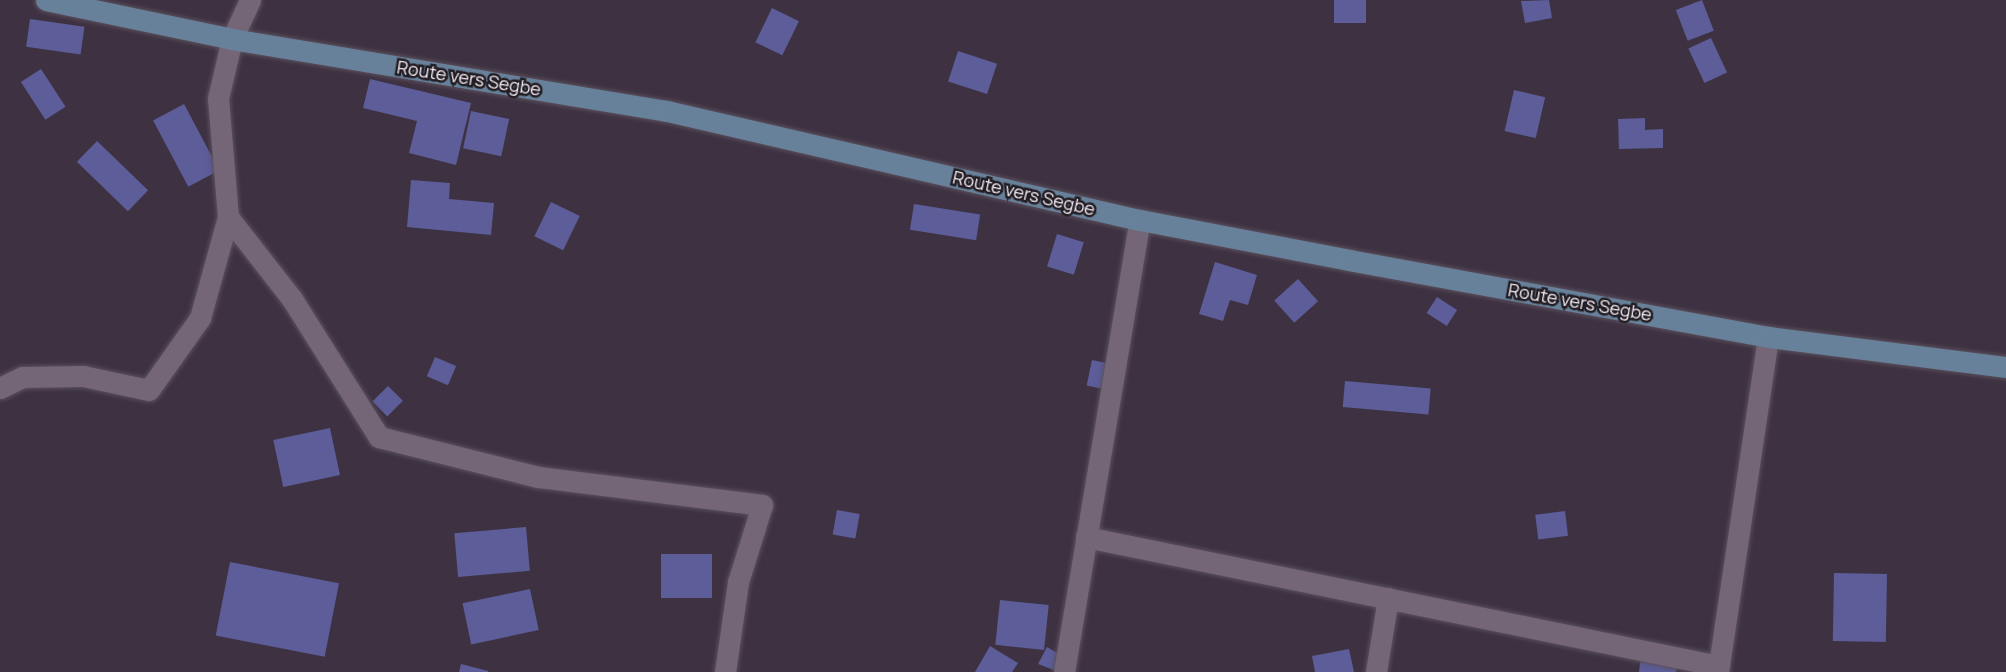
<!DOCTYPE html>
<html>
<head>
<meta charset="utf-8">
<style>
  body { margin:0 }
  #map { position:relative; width:2006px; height:672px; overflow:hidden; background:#3e3242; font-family:Manrope,sans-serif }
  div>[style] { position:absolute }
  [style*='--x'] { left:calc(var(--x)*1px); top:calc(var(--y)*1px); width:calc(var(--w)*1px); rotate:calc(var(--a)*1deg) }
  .building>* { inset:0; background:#5c5d99; transform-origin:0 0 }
  .roads { filter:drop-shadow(0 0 2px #5a505d) drop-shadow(0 0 2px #5a505d) }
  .street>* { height:21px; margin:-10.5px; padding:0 10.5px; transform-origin:10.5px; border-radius:10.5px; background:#746677 }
  .secondary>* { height:21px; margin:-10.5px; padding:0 10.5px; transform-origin:10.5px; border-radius:10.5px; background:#68819a }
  span { translate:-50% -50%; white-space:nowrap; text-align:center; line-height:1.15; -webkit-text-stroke:5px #221d23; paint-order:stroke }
  .street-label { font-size:18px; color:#f0e8f2 }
</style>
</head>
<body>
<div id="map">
  <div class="building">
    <i style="left:1334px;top:0;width:32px;height:23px"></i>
    <i style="clip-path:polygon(1549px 0,1552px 18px,1525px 23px,1521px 1px)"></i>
    <i style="left:1702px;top:0;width:33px;height:28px;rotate:69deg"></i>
    <i style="left:772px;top:8px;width:30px;height:38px;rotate:26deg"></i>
    <i style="left:30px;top:19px;width:55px;height:28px;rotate:8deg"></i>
    <i style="left:1711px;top:38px;width:38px;height:25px;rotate:65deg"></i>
    <i style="left:958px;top:51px;width:41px;height:32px;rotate:18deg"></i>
    <i style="left:41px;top:69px;width:45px;height:24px;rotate:57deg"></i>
    <i style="clip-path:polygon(370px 79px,471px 103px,456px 165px,409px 153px,417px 121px,363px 108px)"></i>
    <i style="left:1514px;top:90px;width:32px;height:42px;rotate:13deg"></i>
    <i style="left:184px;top:104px;width:75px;height:35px;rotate:62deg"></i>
    <i style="left:471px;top:111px;width:39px;height:38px;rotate:12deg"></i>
    <i style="clip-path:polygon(1645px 118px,1645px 130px,1663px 129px,1663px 148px,1619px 149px,1618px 119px)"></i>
    <i style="left:97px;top:141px;width:71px;height:29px;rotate:44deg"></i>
    <i style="clip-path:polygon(411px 180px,450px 183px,449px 199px,494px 203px,491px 235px,407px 227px)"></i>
    <i style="left:551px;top:202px;width:32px;height:38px;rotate:26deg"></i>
    <i style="left:914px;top:204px;width:67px;height:26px;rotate:9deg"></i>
    <i style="left:1057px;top:234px;width:28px;height:34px;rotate:17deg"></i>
    <i style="clip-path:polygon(1215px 262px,1257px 275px,1248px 305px,1230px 300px,1223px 321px,1199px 314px)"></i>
    <i style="left:1298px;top:279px;width:30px;height:32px;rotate:48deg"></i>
    <i style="left:1437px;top:297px;width:24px;height:19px;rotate:33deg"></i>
    <i style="left:435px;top:357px;width:23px;height:21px;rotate:23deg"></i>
    <i style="left:1092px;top:360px;width:35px;height:26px;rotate:12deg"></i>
    <i style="left:1345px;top:381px;width:86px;height:26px;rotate:5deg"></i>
    <i style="left:388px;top:386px;width:21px;height:22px;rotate:45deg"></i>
    <i style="left:330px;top:428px;width:48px;height:58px;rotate:78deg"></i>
    <i style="left:837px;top:510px;width:23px;height:25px;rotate:10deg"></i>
    <i style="left:1565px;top:511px;width:25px;height:30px;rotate:83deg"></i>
    <i style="left:526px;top:527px;width:44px;height:72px;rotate:85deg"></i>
    <i style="left:661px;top:554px;width:51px;height:44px"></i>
    <i style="left:230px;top:562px;width:111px;height:75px;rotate:11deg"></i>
    <i style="left:1834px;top:573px;width:53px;height:68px;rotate:1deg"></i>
    <i style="left:530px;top:589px;width:42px;height:69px;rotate:78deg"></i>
    <i style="left:1000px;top:600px;width:49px;height:45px;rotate:6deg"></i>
    <i style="clip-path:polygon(990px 646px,1018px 663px,1012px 672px,975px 672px)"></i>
    <i style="clip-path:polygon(1047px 647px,1066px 658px,1059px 672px,1038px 664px)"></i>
    <i style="clip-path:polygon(1349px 649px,1354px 672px,1315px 672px,1312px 656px)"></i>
    <i style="clip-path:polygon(1641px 656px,1678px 661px,1676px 672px,1639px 672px)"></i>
    <i style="clip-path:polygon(461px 664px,488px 671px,488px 672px,459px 672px)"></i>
  </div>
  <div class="roads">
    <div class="street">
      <i style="--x:250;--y:0;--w:43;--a:114.8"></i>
      <i style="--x:232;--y:39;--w:61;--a:103.3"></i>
      <i style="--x:218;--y:98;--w:119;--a:85.2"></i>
      <i style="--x:228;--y:217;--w:104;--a:52"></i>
      <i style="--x:292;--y:299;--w:163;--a:57.8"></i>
      <i style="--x:379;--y:437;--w:164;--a:14.1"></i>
      <i style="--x:538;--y:477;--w:226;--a:7.1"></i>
      <i style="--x:762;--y:505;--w:81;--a:107.3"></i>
      <i style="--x:738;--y:582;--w:91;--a:98.2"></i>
      <i style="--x:0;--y:388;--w:25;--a:-26"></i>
      <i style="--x:23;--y:377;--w:60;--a:-1"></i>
      <i style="--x:83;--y:376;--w:67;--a:12"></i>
      <i style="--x:149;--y:390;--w:88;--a:-54.7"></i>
      <i style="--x:200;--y:318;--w:105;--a:-74.5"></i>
      <i style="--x:1086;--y:537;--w:646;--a:11.52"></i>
      <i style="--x:1064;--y:672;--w:458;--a:-80.5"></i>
      <i style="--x:1376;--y:672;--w:75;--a:-80.8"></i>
      <i style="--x:1718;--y:672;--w:339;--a:-81.5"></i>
    </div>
    <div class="secondary">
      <i style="--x:46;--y:0;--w:190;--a:11.8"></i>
      <i style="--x:232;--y:39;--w:441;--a:9.4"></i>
      <i style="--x:667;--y:111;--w:485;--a:13"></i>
      <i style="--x:1140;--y:220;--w:213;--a:10.8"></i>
      <i style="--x:1349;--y:260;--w:426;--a:10.4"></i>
      <i style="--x:1768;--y:337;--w:240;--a:7.2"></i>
    </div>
  </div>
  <div class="street-label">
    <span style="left:469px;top:78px;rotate:9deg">Route vers Segbe</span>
    <span style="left:1024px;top:193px;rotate:13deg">Route vers Segbe</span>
    <span style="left:1580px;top:302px;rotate:10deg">Route vers Segbe</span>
  </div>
</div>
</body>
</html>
